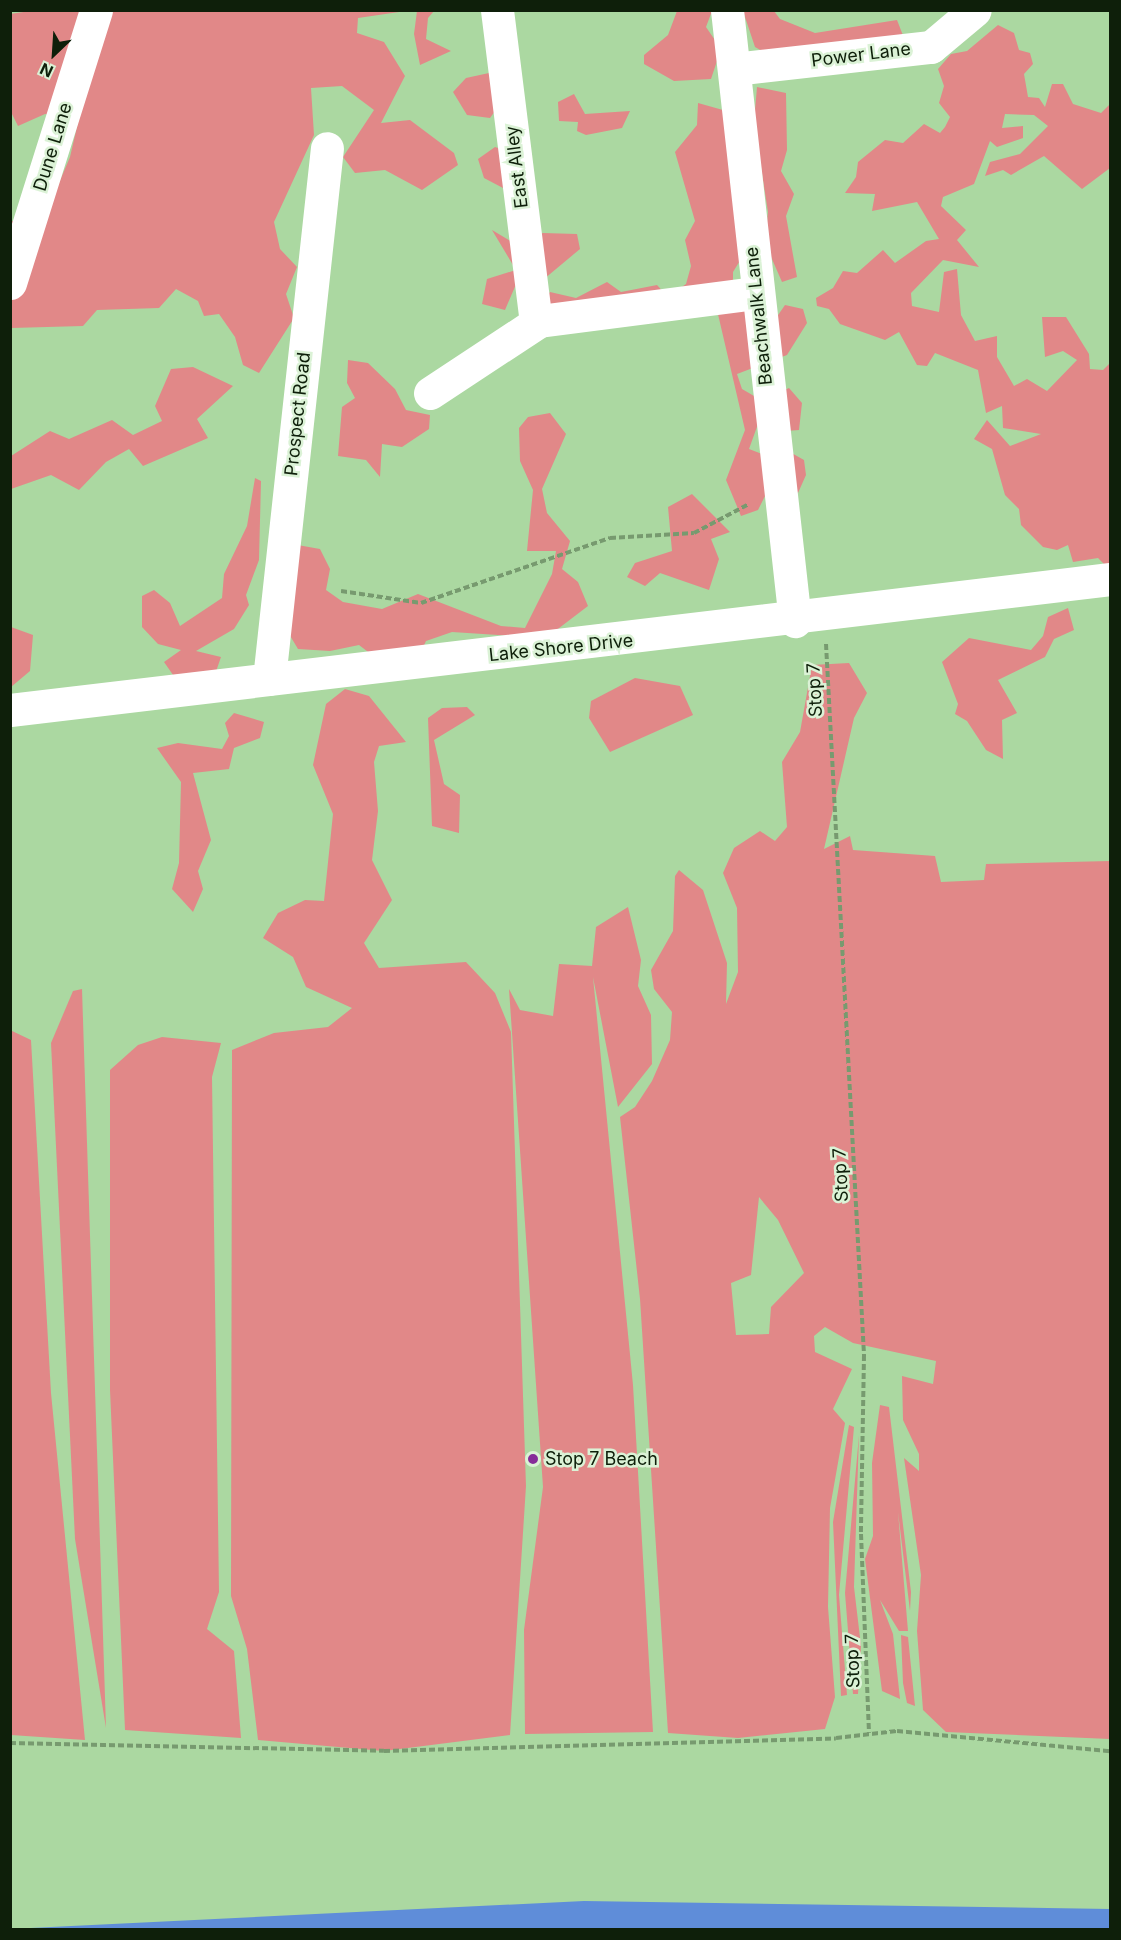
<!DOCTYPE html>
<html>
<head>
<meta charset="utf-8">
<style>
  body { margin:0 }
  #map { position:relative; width:1121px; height:1940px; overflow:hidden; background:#abd8a1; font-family:Inter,sans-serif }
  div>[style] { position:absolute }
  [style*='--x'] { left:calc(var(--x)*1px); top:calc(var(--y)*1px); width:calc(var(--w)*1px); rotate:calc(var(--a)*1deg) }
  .green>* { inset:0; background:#e18888 }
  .water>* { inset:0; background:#5f8dd9 }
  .path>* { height:4px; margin-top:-2px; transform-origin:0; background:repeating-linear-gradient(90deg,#779a6f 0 6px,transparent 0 9px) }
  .minor>* { height:33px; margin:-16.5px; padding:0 16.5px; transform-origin:16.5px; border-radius:16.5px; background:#fff }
  .dots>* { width:16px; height:16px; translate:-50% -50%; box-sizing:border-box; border:3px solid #dbf2d6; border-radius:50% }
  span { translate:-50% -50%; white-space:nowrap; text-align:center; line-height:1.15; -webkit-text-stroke:5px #dbf2d6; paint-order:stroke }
  .street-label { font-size:18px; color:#0e1f0a }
  .poi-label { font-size:18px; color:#0e1f0a }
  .left { translate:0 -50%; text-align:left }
  .frame { position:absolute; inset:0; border:12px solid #0e1f0a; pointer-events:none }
  .north { position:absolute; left:24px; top:24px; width:60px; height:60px; -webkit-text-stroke:4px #dbf2d6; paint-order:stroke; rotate:205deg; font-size:16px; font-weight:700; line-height:24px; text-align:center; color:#0e1f0a }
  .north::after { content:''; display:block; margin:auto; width:21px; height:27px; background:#0e1f0a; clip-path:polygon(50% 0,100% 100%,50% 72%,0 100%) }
</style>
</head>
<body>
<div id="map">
  <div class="green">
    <i style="clip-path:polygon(37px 10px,406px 11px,358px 18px,357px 33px,384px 42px,405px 76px,381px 123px,410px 120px,454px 153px,458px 165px,422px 190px,385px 170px,355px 173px,343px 157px,374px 110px,342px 86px,311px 88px,314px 135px,274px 222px,280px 249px,297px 267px,286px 294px,294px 318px,259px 373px,243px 365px,235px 337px,219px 314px,204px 316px,198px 301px,176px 289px,159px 308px,97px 310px,83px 326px,11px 328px,11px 221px,42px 223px,70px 157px,79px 118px,45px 114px,18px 126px,11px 112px,10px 14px)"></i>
    <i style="clip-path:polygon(417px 11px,434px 11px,428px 18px,426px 39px,451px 51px,420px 65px,414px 34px)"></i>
    <i style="clip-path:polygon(677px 11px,712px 11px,706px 27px,721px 49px,711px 79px,674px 81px,644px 64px,644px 55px,668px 35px)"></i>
    <i style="clip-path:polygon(743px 11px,774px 11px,780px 19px,815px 33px,897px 20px,904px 38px,775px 58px,755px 47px)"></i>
    <i style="clip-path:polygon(998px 25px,1014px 33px,1019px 50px,1030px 53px,1033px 64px,1024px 74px,1028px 97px,1039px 98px,1045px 107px,1052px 84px,1063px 84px,1073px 104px,1101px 113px,1110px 104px,1110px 168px,1082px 189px,1044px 156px,1011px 175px,1003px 170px,985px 176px,990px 162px,1020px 154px,1048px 126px,1034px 115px,1005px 114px,1002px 128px,1023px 126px,1023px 138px,997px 147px,990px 141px,974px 184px,943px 197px,941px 206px,966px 230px,957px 240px,979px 267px,943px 260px,911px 293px,912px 306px,939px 312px,944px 272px,957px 269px,961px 315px,975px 341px,997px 336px,997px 357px,1014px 386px,1027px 379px,1047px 391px,1077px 360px,1063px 351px,1045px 357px,1042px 317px,1066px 317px,1089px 354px,1090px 369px,1103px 370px,1110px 363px,1110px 570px,1098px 558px,1073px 562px,1068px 545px,1057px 550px,1043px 547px,1021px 525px,1019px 509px,1005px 495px,992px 449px,974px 439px,987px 420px,1010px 446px,1041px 434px,1003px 428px,1002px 406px,986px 413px,978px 370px,935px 353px,927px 366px,917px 365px,899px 332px,885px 340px,840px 324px,829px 309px,817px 306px,816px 298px,833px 288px,843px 271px,857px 273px,883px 250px,895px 263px,926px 241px,939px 239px,917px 202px,872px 211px,875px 194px,845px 193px,856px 177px,858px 162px,885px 140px,903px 143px,924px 124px,940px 133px,945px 127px,950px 117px,939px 103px,944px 86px,938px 69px,951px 54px,967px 51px)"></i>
    <i style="clip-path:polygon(489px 73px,498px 107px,490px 118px,467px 115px,453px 92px,466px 78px)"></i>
    <i style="clip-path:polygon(757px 87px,786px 93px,787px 150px,781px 171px,794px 194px,786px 216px,797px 277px,782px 282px,765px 243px,768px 212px,754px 122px)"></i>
    <i style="clip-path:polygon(574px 94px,585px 114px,630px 111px,622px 128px,586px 135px,577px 131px,578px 122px,559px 121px,558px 102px)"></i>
    <i style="clip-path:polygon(698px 103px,730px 112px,741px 259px,733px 272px,733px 302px,774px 321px,785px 305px,803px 309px,807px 323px,787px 355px,737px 374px,742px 389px,761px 400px,789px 388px,802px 403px,799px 430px,786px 431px,762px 413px,749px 449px,765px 455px,788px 451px,804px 460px,806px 475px,798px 493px,789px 483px,772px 482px,758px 510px,741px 516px,726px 480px,745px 430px,717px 310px,555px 311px,544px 300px,550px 292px,576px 298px,607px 282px,621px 292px,657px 285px,668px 297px,686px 284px,691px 266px,685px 240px,695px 221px,675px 152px,697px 125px)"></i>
    <i style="clip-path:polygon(495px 147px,504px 150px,503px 188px,484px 178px,478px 159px)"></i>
    <i style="clip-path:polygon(492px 230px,512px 242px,543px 233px,577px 234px,580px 249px,544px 279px,520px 275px,505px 310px,482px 304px,487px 279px,516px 270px)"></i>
    <i style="clip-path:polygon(348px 360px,368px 363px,395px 389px,406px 410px,430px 415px,429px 429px,402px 447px,382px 444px,380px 477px,366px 460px,338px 456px,342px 407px,355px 398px,347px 383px)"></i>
    <i style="clip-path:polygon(193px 367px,233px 386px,197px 419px,208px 438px,143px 466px,129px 449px,106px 462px,79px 490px,51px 475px,11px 489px,11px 456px,50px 431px,69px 439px,112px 420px,133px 435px,162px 421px,155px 406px,171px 369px)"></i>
    <i style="clip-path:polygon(550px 413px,566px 434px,542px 489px,547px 513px,570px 541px,562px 569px,578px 582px,588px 606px,546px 638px,452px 632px,426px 641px,414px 667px,393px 671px,359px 645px,330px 651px,298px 649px,273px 607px,292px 544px,320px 549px,330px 569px,326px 590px,343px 602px,382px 609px,418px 594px,501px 626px,525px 628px,552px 574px,556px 551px,527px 551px,533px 490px,520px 461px,519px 428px,528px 417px)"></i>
    <i style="clip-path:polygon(255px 478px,261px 481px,259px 560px,246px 595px,249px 605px,234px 629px,196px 651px,221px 657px,211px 686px,178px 682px,164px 662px,181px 650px,158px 644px,142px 627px,142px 596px,154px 590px,170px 603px,180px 626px,222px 598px,224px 574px,247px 526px)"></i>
    <i style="clip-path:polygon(692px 494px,730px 532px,711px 539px,719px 559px,709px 590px,660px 573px,645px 586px,627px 577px,635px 563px,672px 551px,668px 507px)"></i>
    <i style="clip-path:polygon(1068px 608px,1074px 630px,1054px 639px,1045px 657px,998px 680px,1017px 713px,1002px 720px,1003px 759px,986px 750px,967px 721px,955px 714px,958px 704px,942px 662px,969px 638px,1031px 650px,1043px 636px,1048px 617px)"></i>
    <i style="clip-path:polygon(11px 627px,33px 635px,30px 671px,11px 687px)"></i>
    <i style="clip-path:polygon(evenodd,849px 663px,867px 693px,854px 718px,824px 849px,850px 836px,853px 850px,935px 856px,941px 882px,984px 880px,986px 864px,1110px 861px,1110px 1739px,946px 1732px,923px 1710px,917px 1631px,921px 1575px,904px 1458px,919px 1471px,919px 1454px,903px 1420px,902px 1376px,933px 1384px,936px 1361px,853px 1343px,825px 1327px,814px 1336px,815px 1352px,852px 1369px,833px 1409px,845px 1423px,830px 1508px,828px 1607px,835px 1697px,825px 1729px,738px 1738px,668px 1733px,640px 1299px,620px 1117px,635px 1107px,652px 1081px,670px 1040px,672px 1012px,654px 989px,651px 970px,673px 931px,675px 876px,679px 870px,703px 890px,727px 963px,726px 1004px,738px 972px,737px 908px,723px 873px,734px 848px,760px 831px,775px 841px,787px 827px,782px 762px,800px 732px,812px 665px,849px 663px,759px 1197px,778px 1220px,804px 1273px,771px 1307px,769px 1334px,736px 1335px,731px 1283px,751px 1275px,759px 1197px)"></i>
    <i style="clip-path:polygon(635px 678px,680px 686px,693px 715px,610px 752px,589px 718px,591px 701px)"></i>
    <i style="clip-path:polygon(345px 689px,369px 696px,406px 742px,379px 746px,374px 762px,378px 811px,372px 860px,392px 900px,364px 943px,379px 968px,466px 962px,495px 993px,511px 1032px,526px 1486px,510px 1735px,384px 1751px,258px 1740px,247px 1649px,231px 1596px,232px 1050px,274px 1033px,328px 1027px,352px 1008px,306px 987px,293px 957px,263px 938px,278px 913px,305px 900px,324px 901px,333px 814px,313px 765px,326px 704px)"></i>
    <i style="clip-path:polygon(467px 707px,475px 715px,434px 740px,444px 784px,460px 795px,459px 833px,432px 826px,428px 718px,442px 708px)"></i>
    <i style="clip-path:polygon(234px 713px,264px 722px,260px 738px,234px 748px,229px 769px,193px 773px,211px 840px,198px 871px,203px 889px,193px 912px,172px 889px,179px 863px,181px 782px,157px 748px,178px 743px,222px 749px,229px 736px,225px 723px)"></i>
    <i style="clip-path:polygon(628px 907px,641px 960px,638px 986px,651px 1015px,652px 1064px,618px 1107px,593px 977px,633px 1385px,653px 1732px,525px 1734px,524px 1630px,543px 1487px,509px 989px,520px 1010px,553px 1016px,559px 964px,592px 966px,596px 927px)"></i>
    <i style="clip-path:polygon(82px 989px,106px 1728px,75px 1539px,51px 1043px,73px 991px)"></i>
    <i style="clip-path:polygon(10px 1030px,31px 1040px,51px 1393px,85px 1740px,11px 1735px)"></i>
    <i style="clip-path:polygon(162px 1037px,221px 1043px,212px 1077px,219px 1592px,207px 1629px,234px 1651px,241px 1738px,125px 1730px,110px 1390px,110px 1070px,138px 1045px)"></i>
    <i style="clip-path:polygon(880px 1405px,889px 1407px,911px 1592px,910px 1611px,898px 1512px,908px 1631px,899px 1631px,880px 1600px,893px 1634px,900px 1699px,882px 1691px,865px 1559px,873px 1536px,872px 1463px)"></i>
    <i style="clip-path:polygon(849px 1425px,854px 1427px,839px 1595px,847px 1695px,841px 1696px,833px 1522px)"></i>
    <i style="clip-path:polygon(859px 1435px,854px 1587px,861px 1646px,858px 1694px,853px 1694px,845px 1593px)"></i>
    <i style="clip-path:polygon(901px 1635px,908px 1637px,915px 1706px,907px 1703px,903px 1683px)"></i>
  </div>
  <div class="water">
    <i style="clip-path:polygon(584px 1901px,1110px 1909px,1110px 1929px,10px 1929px)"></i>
  </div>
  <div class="path">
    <i style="--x:341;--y:591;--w:81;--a:8.5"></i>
    <i style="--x:421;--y:603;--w:200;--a:-19"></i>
    <i style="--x:610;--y:538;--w:84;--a:-3.4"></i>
    <i style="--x:694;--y:533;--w:62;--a:-27.8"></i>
    <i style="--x:826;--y:644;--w:712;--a:86.94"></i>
    <i style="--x:864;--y:1355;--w:179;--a:91"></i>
    <i style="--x:861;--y:1534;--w:199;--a:87.7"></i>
    <i style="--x:10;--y:1743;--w:374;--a:1.2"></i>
    <i style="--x:384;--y:1751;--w:452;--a:-1.6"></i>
    <i style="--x:836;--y:1738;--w:61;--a:-6.5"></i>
    <i style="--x:897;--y:1731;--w:214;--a:5.4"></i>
  </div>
  <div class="minor">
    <i style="--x:497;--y:10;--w:315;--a:82.9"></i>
    <i style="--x:727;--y:10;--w:615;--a:83.65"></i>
    <i style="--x:734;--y:69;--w:198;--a:-6.4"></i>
    <i style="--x:931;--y:47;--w:57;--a:-40.1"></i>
    <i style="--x:10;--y:283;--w:286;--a:-72.5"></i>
    <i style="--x:430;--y:393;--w:131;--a:-33.4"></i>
    <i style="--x:539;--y:321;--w:219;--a:-7.4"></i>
    <i style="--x:269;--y:679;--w:534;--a:-83.77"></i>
    <i style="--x:10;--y:710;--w:1108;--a:-6.79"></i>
  </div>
  <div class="dots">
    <i style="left:533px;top:1459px;background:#862c99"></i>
  </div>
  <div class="street-label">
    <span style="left:861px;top:55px;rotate:-7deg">Power Lane</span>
    <span style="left:53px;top:147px;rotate:-73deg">Dune Lane</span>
    <span style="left:517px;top:167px;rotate:-97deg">East Alley</span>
    <span style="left:759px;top:316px;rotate:-96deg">Beachwalk Lane</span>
    <span style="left:298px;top:414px;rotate:-84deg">Prospect Road</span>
    <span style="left:561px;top:648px;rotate:-6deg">Lake Shore Drive</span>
    <span style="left:815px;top:690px;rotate:-93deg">Stop 7</span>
    <span style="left:841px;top:1175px;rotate:-93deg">Stop 7</span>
    <span style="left:853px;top:1661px;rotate:-92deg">Stop 7</span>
  </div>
  <div class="poi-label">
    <span class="left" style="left:545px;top:1459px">Stop 7 Beach</span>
  </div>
  <div class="frame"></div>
  <div class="north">N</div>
</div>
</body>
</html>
